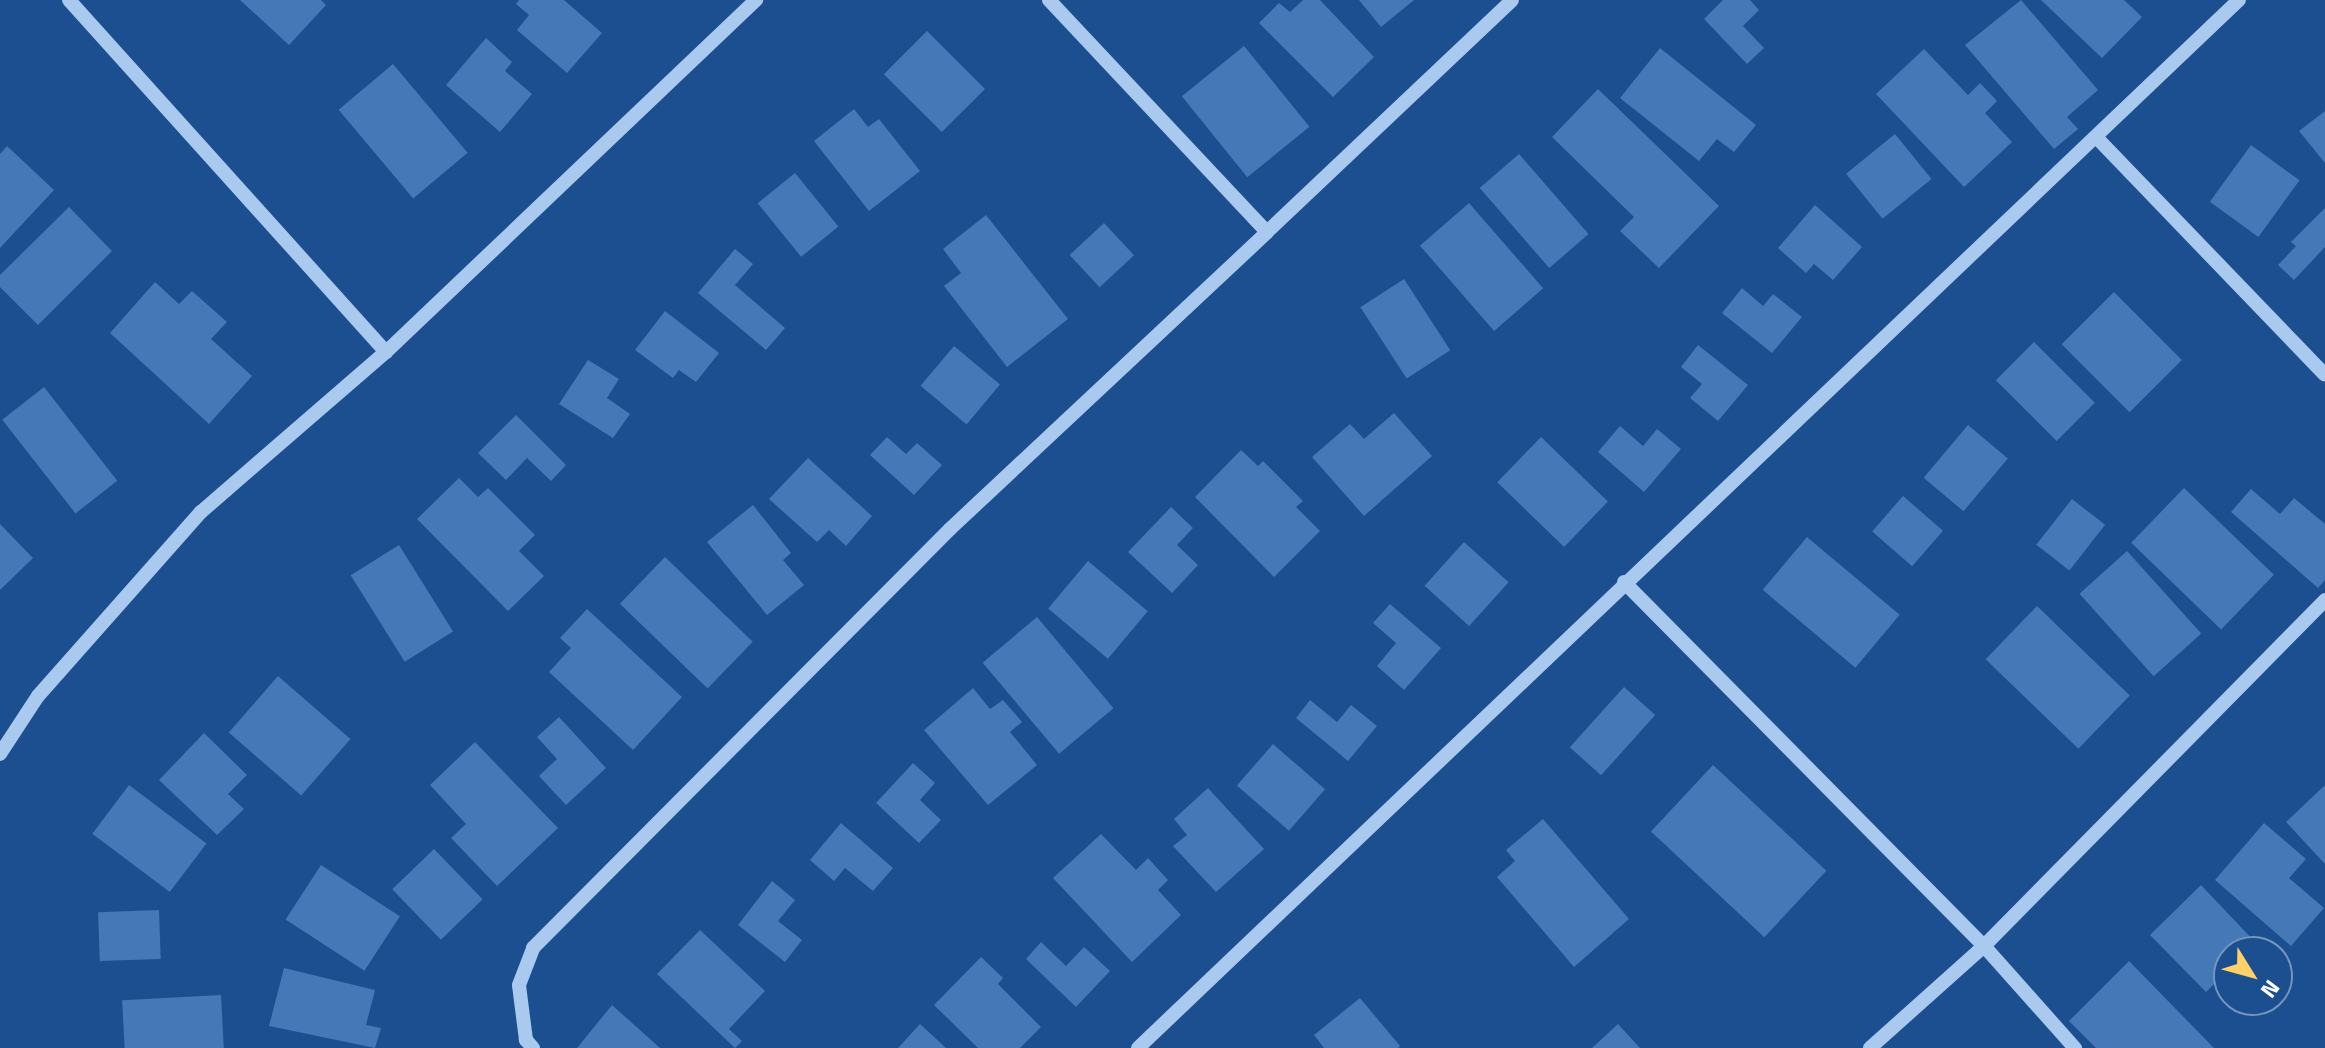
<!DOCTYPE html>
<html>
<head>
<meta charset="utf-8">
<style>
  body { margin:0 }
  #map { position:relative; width:2325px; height:1048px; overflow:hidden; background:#1b4f8f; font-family:"Titillium Web",sans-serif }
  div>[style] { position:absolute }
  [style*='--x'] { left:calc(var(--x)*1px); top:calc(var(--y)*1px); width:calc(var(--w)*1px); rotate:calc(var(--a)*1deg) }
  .building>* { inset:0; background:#4478b7; transform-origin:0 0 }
  .minor>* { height:14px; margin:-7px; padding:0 7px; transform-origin:7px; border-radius:7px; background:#a9c9ee }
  span { translate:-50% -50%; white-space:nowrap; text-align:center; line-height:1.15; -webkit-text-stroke:6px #1b4f8f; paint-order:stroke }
  .north { position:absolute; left:2213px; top:936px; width:80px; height:80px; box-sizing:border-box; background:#1b4f8f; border:2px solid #7695bc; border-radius:50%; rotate:127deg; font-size:22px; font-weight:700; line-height:32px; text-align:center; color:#fff }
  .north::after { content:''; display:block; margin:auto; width:28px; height:36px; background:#ffd166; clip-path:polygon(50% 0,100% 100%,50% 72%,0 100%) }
</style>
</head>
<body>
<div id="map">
  <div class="building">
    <i style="clip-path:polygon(240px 0,321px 0,326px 5px,289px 45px)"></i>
    <i style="clip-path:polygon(519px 0,564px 0,602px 33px,567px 73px,517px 30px,529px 15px,516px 4px)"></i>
    <i style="clip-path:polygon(1303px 0,1320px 0,1374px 57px,1333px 97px,1259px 23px,1279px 3px,1290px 12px)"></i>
    <i style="clip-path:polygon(1359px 0,1414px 0,1381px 27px)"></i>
    <i style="clip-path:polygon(1723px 0,1750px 0,1759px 10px,1743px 26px,1764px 48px,1747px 64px,1704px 19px)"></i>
    <i style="clip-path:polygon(2021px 0,2098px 90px,2067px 117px,2078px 129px,2054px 149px,1965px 45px)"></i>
    <i style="clip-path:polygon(2041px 0,2124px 0,2142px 17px,2102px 58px)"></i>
    <i style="left:927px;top:31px;width:82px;height:61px;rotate:45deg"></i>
    <i style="clip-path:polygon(486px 38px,512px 62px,505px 71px,532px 94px,500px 132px,446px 85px)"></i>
    <i style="left:1244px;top:46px;width:104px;height:80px;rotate:51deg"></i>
    <i style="clip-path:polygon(1660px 48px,1756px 125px,1734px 152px,1717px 139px,1699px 161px,1620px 98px)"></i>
    <i style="clip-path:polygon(1924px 49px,1968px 95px,1980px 83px,1997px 101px,1985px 113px,2012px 142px,1964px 187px,1876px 94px)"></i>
    <i style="left:393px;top:64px;width:116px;height:71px;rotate:50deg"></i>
    <i style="clip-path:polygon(1598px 89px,1719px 206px,1659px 268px,1620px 231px,1634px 217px,1552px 137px)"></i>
    <i style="clip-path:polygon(854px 109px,868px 127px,879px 119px,920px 171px,869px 211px,814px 141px)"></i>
    <i style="clip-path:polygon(2325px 111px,2325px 163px,2299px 131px)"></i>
    <i style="left:1895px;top:134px;width:58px;height:63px;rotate:51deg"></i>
    <i style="left:2251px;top:145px;width:60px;height:70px;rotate:36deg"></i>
    <i style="clip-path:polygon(7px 146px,54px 190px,0 248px,0 154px)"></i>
    <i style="left:1519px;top:154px;width:106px;height:52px;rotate:49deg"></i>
    <i style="left:795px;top:173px;width:69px;height:48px;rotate:51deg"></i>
    <i style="left:1469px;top:203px;width:113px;height:65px;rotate:49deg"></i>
    <i style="clip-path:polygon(1815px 205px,1862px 247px,1833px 280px,1814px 264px,1806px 273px,1778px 248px)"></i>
    <i style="clip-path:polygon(69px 207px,112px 251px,38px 325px,0 287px,0 275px)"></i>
    <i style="clip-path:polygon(2325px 208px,2325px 247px,2294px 280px,2278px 265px,2296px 246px,2291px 242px)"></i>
    <i style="clip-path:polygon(986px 215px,1068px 319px,1007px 367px,944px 286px,961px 273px,943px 249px)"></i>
    <i style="left:1104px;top:223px;width:44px;height:47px;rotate:47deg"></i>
    <i style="clip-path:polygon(735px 249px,753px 264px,735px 285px,785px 328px,766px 350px,698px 293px)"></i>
    <i style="left:1404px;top:279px;width:85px;height:52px;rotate:57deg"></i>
    <i style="clip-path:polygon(155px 282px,179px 304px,192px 291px,227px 322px,211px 339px,252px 376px,209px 424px,110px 333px)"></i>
    <i style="clip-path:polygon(1742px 288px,1763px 306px,1773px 294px,1802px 317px,1772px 353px,1722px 313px)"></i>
    <i style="left:2114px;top:292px;width:96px;height:74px;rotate:45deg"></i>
    <i style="clip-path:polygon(665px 311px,719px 353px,696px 382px,679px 370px,673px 378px,635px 350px)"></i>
    <i style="left:2034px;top:342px;width:86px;height:54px;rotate:45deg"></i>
    <i style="clip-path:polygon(1698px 345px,1748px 385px,1718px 421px,1690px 398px,1702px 384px,1681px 367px)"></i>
    <i style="left:954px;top:346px;width:60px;height:52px;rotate:40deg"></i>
    <i style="clip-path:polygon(588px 360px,619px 379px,607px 398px,630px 414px,613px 438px,559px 404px)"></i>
    <i style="left:44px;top:387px;width:119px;height:53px;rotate:52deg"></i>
    <i style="clip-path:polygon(1394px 413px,1432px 456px,1364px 516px,1312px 457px,1350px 424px,1364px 439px)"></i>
    <i style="clip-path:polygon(516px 415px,566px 465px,551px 481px,527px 458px,506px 480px,478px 453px)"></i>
    <i style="left:1968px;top:425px;width:52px;height:69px;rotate:40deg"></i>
    <i style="clip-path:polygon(1620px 426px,1643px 446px,1657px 429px,1681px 449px,1644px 492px,1598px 452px)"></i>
    <i style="clip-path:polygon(887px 437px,906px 454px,917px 443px,942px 465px,914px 495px,870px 455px)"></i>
    <i style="left:1541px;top:437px;width:93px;height:63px;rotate:44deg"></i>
    <i style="clip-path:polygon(1241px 450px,1258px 466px,1263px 461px,1303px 501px,1296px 507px,1320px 531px,1274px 577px,1195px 497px)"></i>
    <i style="clip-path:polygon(808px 458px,872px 516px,846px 546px,829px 530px,817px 542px,769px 499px)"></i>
    <i style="clip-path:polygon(459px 478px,478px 497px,488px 488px,535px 535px,519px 551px,544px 576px,508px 611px,417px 519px)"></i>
    <i style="left:2184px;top:488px;width:125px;height:76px;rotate:44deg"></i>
    <i style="clip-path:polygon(2251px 489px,2280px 514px,2294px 498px,2325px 524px,2325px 580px,2318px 588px,2231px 512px)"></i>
    <i style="left:1903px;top:496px;width:53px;height:47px;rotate:41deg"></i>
    <i style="left:2072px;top:499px;width:42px;height:58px;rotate:38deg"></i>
    <i style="clip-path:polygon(753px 505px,791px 553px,783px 560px,804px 585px,767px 615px,707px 542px)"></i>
    <i style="clip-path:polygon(1171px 507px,1193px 528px,1177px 545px,1198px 565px,1172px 593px,1128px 552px)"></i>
    <i style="clip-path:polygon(0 524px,33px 558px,0 590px)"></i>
    <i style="left:1807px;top:537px;width:121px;height:69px;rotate:40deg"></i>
    <i style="left:1464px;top:542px;width:60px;height:59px;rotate:42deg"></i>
    <i style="left:399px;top:545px;width:102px;height:57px;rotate:58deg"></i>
    <i style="left:2127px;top:551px;width:111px;height:64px;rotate:48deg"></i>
    <i style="left:665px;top:557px;width:122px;height:65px;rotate:44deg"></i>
    <i style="left:1088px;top:561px;width:78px;height:62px;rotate:40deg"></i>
    <i style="clip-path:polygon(1390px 604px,1441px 648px,1404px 690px,1377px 666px,1396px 643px,1373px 623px)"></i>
    <i style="left:2037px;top:606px;width:129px;height:74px;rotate:44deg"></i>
    <i style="clip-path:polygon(587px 609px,682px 697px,633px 750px,549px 672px,571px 648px,560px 638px)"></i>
    <i style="left:1037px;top:617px;width:119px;height:71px;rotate:50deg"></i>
    <i style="left:278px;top:676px;width:96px;height:75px;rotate:41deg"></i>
    <i style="left:1624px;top:687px;width:42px;height:81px;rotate:42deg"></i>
    <i style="clip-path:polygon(973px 688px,990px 709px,1003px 700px,1022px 722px,1010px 732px,1037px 765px,988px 805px,924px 730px)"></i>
    <i style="clip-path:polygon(1310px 700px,1337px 722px,1351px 705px,1377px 726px,1348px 761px,1296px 718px)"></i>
    <i style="clip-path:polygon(559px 717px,606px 768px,566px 805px,539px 776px,557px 759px,537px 737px)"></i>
    <i style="clip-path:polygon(204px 733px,247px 775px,228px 794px,244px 809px,217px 835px,159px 780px)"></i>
    <i style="clip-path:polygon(475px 742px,558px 828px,497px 886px,451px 838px,466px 824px,430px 785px)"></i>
    <i style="left:1273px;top:744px;width:69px;height:55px;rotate:41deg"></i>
    <i style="clip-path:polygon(913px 763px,935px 783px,920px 800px,941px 820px,919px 843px,876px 803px)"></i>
    <i style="left:1713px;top:765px;width:155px;height:91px;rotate:43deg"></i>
    <i style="left:129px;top:785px;width:97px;height:61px;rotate:37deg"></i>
    <i style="clip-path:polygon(2325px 785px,2325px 864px,2286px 822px)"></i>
    <i style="clip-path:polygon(1208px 788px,1264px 849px,1216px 892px,1173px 846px,1187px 835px,1174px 819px)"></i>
    <i style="clip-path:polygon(1543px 819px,1629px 919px,1574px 967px,1497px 877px,1515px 861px,1506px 850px)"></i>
    <i style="clip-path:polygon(841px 823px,893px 868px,873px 891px,845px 868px,834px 881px,810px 860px)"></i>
    <i style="clip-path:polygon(2264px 823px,2306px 859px,2289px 878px,2324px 908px,2291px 946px,2215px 880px)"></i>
    <i style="clip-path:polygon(1101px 834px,1136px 870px,1148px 858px,1168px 880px,1158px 890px,1181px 915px,1132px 962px,1053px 878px)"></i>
    <i style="left:434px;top:849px;width:70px;height:58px;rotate:46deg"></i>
    <i style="left:321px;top:865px;width:94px;height:65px;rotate:33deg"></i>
    <i style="clip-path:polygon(772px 881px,795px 900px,778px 921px,802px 940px,785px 962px,738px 925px)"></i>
    <i style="clip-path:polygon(2201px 885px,2256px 943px,2247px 952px,2229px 952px,2229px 970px,2206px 992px,2150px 935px)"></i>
    <i style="left:159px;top:910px;width:49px;height:61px;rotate:88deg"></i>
    <i style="clip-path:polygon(700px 930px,765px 991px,729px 1029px,742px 1041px,735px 1048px,657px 974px)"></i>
    <i style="clip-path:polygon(1041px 942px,1066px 966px,1084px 947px,1110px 971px,1076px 1007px,1026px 959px)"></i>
    <i style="clip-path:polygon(981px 957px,1003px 978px,998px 984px,1041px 1027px,1020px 1048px,978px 1048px,934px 1005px)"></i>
    <i style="clip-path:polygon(2129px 961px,2214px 1048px,2096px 1048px,2069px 1021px)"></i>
    <i style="clip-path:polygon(284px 968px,375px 990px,366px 1025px,381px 1028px,375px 1048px,269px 1026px)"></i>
    <i style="left:221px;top:995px;width:53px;height:99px;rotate:87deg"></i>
    <i style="clip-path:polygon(1360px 998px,1400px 1046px,1398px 1048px,1324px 1048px,1314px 1035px)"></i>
    <i style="clip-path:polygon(612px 1005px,660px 1048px,577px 1048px)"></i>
    <i style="clip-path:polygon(920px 1024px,946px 1048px,898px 1048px)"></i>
    <i style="clip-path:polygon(1618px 1024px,1640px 1048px,1592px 1048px)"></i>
  </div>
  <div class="minor">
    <i style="--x:69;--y:0;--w:474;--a:48"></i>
    <i style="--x:1049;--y:0;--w:318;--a:46.8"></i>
    <i style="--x:1267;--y:232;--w:337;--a:-43.4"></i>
    <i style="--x:2098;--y:139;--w:327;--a:46.1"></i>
    <i style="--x:1624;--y:582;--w:512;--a:45.32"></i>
    <i style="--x:1984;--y:946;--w:137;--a:48.3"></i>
    <i style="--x:0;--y:754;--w:69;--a:-56.8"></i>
    <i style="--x:38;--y:696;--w:246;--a:-48.5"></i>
    <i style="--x:201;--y:512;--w:245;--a:-40.9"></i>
    <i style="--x:386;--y:352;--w:511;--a:-43.57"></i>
    <i style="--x:533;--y:1048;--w:11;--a:-131"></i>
    <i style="--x:526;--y:1040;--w:55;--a:-97.3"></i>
    <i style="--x:519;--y:985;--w:40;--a:-69"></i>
    <i style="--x:533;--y:948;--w:591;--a:-45.14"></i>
    <i style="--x:950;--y:529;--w:434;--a:-43.1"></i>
    <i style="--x:1138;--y:1048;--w:1520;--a:-43.59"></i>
    <i style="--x:1870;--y:1048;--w:153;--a:-41.8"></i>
    <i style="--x:1984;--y:946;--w:486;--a:-45.4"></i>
  </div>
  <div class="north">N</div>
</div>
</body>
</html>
